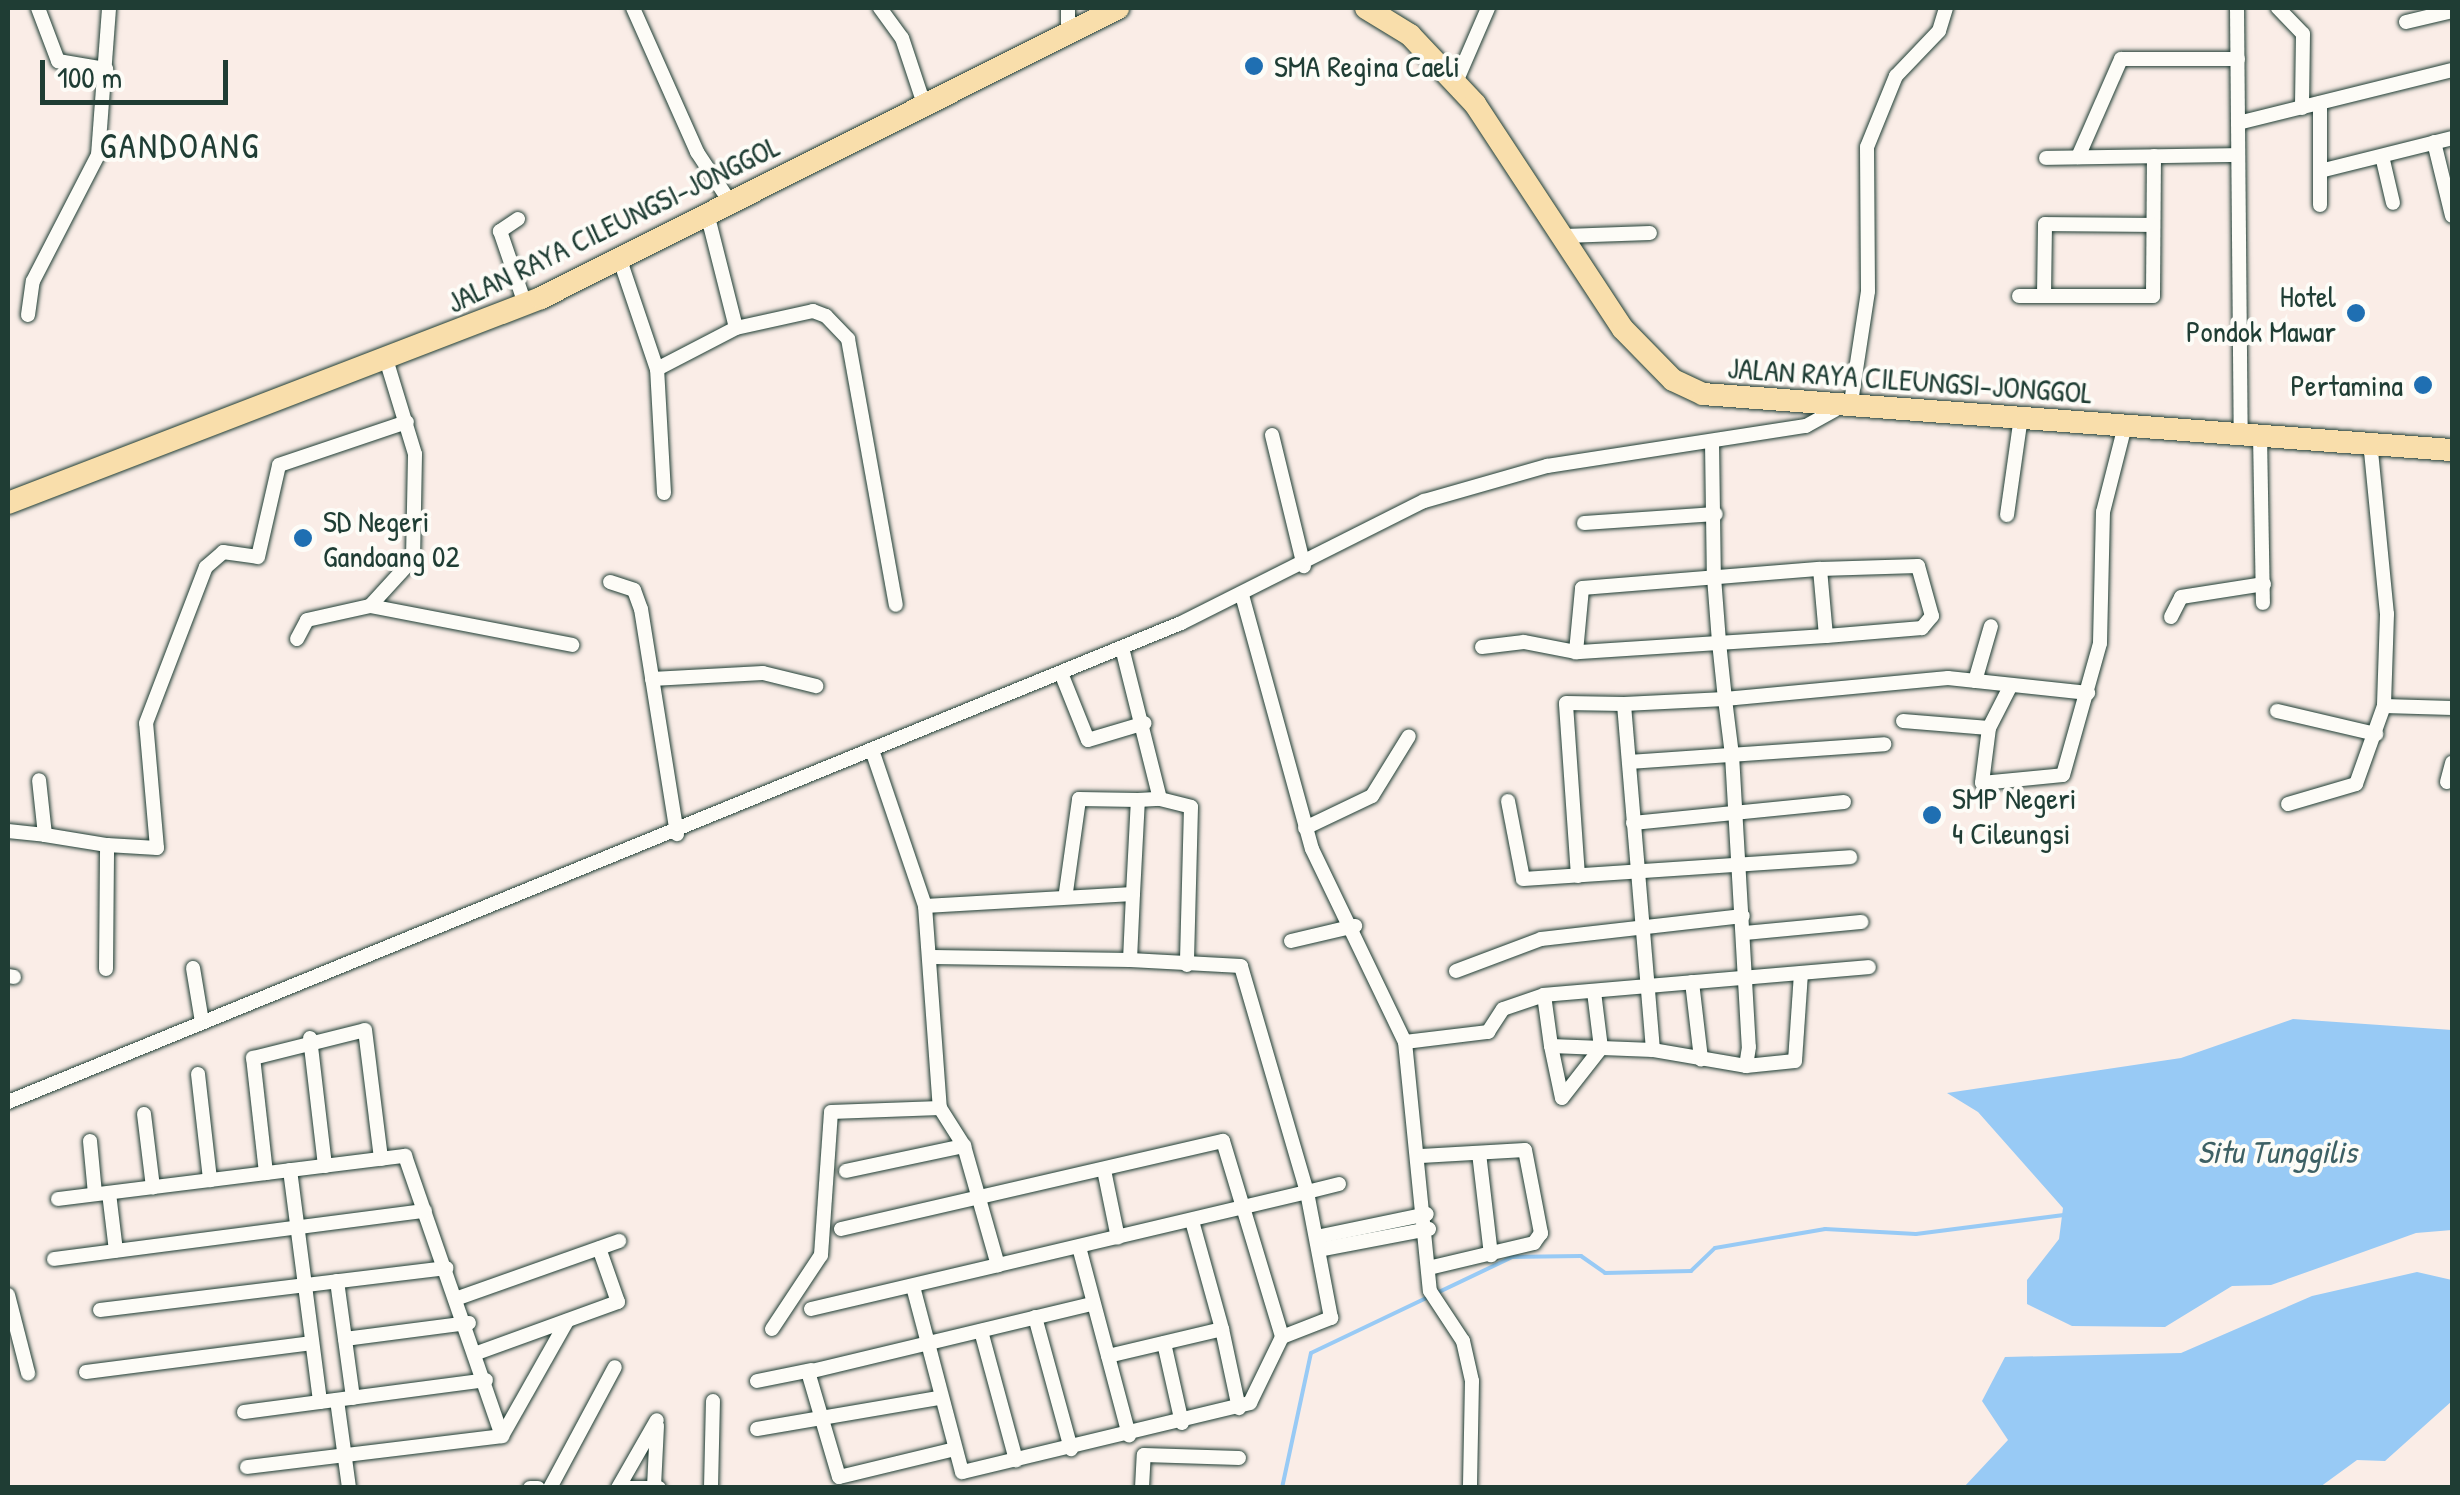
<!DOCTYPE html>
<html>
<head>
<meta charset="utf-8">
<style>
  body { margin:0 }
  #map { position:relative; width:2460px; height:1495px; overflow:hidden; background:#faede7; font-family:"Patrick Hand",sans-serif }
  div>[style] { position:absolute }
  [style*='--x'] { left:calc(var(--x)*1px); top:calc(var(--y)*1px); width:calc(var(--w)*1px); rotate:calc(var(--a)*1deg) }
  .water>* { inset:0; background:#98caf5 }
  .stream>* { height:4px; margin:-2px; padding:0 2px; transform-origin:2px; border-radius:2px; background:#98caf5 }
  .roads { filter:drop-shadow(0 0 2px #1f3d34) drop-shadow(0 0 2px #1f3d34) }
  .street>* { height:14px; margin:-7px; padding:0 7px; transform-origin:7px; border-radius:7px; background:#fdfcf7 }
  .primary>* { height:22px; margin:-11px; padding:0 11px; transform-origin:11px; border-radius:11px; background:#f9deab }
  .dots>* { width:28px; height:28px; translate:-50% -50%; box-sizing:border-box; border:5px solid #fdfcf7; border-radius:50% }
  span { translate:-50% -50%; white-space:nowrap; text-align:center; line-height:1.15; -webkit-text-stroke:8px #fdfcf7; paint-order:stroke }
  .poi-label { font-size:30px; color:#1f3d34 }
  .left { translate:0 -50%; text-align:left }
  .right { translate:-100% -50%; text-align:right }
  .street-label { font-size:30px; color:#1f3d34 }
  .water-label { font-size:32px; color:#3d6064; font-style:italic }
  .quarter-label { font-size:35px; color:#1f3d34; letter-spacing:2.5px }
  .frame { position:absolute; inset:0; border:10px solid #1f3d34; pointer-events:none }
  .scale { position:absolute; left:40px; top:60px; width:188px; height:45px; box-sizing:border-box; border:5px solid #1f3d34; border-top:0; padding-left:12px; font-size:30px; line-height:35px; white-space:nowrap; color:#1f3d34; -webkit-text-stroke:8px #fdfcf7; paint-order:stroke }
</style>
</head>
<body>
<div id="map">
  <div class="water">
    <i style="clip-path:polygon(2293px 1019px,2452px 1030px,2452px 1230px,2416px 1233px,2271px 1285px,2232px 1286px,2165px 1327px,2072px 1326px,2027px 1304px,2027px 1280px,2059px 1239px,2063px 1208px,1978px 1112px,1947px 1093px,2181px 1058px)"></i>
    <i style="clip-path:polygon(2417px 1272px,2452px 1280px,2452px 1401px,2385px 1461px,2357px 1460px,2320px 1487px,1964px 1487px,2008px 1440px,1982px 1401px,2005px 1357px,2181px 1353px,2312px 1296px)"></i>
  </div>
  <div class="stream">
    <i style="--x:1282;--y:1488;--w:138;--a:-77.9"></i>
    <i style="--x:1311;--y:1353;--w:223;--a:-25.5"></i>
    <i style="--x:1512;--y:1257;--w:69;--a:-0.8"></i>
    <i style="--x:1581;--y:1256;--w:29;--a:35"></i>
    <i style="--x:1605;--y:1273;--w:86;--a:-1.3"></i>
    <i style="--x:1691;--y:1271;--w:33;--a:-44"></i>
    <i style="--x:1715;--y:1248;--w:112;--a:-9.8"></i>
    <i style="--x:1825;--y:1229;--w:91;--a:3.1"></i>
    <i style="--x:1916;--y:1234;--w:149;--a:-7.3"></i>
  </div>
  <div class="roads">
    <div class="street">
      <i style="--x:38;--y:8;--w:57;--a:69.3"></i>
      <i style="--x:58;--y:61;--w:49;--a:9.5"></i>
      <i style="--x:633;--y:8;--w:158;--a:66"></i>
      <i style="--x:697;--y:152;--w:64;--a:56.6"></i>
      <i style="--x:880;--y:8;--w:37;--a:54"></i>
      <i style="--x:902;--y:38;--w:66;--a:71.6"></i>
      <i style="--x:2237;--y:8;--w:424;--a:89.5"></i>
      <i style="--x:2278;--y:8;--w:36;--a:46"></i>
      <i style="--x:2303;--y:34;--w:74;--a:90.8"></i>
      <i style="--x:2406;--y:22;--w:47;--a:-13.4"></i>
      <i style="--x:1068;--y:29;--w:21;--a:-90"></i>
      <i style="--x:1456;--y:82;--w:81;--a:-66.6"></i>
      <i style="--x:2238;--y:123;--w:220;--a:-13.9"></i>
      <i style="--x:2434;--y:142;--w:76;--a:76.3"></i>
      <i style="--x:2382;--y:156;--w:48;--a:76.8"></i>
      <i style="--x:2078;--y:157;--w:107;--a:-66.3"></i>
      <i style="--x:2121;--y:59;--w:117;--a:0"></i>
      <i style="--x:2046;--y:158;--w:192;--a:-0.9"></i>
      <i style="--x:2320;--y:171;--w:136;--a:-14"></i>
      <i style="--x:2320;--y:205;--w:102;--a:-90"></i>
      <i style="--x:708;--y:217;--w:114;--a:75.8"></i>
      <i style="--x:518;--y:219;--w:22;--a:146"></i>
      <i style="--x:500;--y:231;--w:77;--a:71.1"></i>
      <i style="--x:1564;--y:236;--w:86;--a:-2"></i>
      <i style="--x:620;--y:260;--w:115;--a:71.3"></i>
      <i style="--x:2019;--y:296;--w:134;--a:0"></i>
      <i style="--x:2153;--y:296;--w:140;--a:-89.6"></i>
      <i style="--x:2044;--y:296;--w:72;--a:-89.2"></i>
      <i style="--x:2045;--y:224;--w:108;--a:0.5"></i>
      <i style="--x:28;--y:315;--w:34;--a:-82"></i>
      <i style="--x:33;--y:281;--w:142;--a:-62.7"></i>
      <i style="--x:98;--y:155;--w:147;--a:-85.7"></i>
      <i style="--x:1850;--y:409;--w:119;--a:-81.3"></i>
      <i style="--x:1868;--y:291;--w:144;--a:-90.4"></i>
      <i style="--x:1867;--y:147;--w:77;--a:-67.8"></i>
      <i style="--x:1896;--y:76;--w:62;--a:-46.3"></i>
      <i style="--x:1939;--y:31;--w:24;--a:-73"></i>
      <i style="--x:1272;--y:435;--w:135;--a:76.3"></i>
      <i style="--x:2260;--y:435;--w:168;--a:89"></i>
      <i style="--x:2370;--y:441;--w:174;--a:84.4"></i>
      <i style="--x:2387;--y:614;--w:92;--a:91.9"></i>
      <i style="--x:1712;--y:442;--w:135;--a:89.2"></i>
      <i style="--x:1714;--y:577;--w:65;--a:85.6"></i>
      <i style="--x:1719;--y:642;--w:57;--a:84"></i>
      <i style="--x:1725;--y:699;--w:56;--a:82.9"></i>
      <i style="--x:1732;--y:755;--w:292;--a:86.7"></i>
      <i style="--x:1749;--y:1047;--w:19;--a:99"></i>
      <i style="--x:1746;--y:1066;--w:94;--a:-170.2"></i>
      <i style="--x:1653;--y:1050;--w:347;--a:-94.8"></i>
      <i style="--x:1624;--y:704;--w:101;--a:-2.8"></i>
      <i style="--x:1725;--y:699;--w:224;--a:-5.4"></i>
      <i style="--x:1948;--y:678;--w:141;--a:6.1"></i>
      <i style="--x:664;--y:493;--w:124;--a:-93.2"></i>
      <i style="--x:657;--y:369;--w:89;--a:-27.4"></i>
      <i style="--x:736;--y:328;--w:79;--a:-12.4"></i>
      <i style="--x:813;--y:311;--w:14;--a:21"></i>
      <i style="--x:826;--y:316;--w:32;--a:46"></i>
      <i style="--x:848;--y:339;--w:270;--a:79.8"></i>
      <i style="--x:2007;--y:515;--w:99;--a:-81.9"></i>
      <i style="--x:1584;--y:523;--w:132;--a:-3.9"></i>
      <i style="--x:1820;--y:569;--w:67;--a:84.9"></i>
      <i style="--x:1826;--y:636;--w:251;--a:176.3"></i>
      <i style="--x:1576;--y:652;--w:64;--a:-84.6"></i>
      <i style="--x:1582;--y:588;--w:239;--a:-4.6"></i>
      <i style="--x:1820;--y:569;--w:98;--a:-1.8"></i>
      <i style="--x:1918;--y:566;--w:52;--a:74.4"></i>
      <i style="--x:1932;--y:616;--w:16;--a:130"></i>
      <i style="--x:1922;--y:628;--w:96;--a:175.2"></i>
      <i style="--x:610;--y:582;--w:25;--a:18"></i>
      <i style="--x:634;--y:590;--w:20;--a:70"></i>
      <i style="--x:641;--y:609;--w:228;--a:80.9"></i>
      <i style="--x:1242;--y:595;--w:263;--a:74.6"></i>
      <i style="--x:1312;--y:849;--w:214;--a:64.3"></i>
      <i style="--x:1405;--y:1042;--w:250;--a:84.3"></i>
      <i style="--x:1430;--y:1291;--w:60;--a:56.6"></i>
      <i style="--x:1463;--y:1341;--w:41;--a:77.3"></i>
      <i style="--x:1472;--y:1381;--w:107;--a:91.1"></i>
      <i style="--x:370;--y:606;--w:206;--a:10.9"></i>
      <i style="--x:2171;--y:617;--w:22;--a:-63"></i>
      <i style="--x:2181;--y:597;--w:84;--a:-8.9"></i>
      <i style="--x:297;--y:639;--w:21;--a:-62"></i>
      <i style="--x:307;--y:620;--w:65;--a:-12.5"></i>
      <i style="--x:370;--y:606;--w:64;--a:-47.5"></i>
      <i style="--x:413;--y:559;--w:105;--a:-88.9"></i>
      <i style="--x:415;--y:454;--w:99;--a:-107"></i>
      <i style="--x:1482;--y:647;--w:42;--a:-6.8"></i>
      <i style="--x:1524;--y:642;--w:53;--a:10.9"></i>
      <i style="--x:1061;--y:673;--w:72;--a:68.1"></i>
      <i style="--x:1088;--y:740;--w:59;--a:-16.6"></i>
      <i style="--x:652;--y:679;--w:111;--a:-3.1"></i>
      <i style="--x:763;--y:673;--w:55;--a:13.8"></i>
      <i style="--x:1975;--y:681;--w:57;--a:-73.8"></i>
      <i style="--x:2277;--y:711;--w:102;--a:13.1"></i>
      <i style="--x:1903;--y:721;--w:86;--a:4.7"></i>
      <i style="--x:1989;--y:728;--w:55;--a:97.3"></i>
      <i style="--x:1982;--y:783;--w:81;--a:-5.6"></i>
      <i style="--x:2063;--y:775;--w:137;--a:-74.3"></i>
      <i style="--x:2100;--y:643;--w:131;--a:-88.7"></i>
      <i style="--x:2103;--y:512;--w:89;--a:-75.7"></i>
      <i style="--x:1989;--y:728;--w:48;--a:-62.9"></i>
      <i style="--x:873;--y:753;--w:162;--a:71.2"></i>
      <i style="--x:925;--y:906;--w:203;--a:85.8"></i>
      <i style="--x:940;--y:1108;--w:45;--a:57.7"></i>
      <i style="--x:1629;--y:762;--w:256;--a:-4"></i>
      <i style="--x:2447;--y:782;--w:20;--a:-75"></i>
      <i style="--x:1160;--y:799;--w:32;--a:14"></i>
      <i style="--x:1191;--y:807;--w:158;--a:91.5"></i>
      <i style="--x:1508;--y:801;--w:79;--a:79.1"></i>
      <i style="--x:1523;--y:879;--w:328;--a:-3.8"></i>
      <i style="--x:2288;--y:804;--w:71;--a:-16.4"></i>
      <i style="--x:2356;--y:784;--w:83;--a:-70.3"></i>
      <i style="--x:2384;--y:706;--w:68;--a:1.7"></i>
      <i style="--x:1633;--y:823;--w:212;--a:-5.7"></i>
      <i style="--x:1305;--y:828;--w:74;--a:-25.5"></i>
      <i style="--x:1372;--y:796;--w:70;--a:-58.3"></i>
      <i style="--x:8;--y:831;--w:37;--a:6"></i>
      <i style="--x:45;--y:835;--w:55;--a:-96.2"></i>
      <i style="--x:45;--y:835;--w:63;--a:9.2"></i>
      <i style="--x:1578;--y:876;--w:173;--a:-94"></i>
      <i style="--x:1566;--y:703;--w:58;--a:1"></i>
      <i style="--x:1066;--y:892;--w:94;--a:-82"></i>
      <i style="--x:1079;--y:799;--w:59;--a:1"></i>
      <i style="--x:925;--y:906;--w:208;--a:-3.3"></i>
      <i style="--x:1133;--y:894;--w:94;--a:-87"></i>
      <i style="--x:1138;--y:800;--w:22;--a:-3"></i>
      <i style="--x:1160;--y:799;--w:156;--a:-104.1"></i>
      <i style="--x:1744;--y:933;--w:118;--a:-5.4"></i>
      <i style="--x:1291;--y:941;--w:66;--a:-13.2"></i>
      <i style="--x:933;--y:957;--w:197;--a:0.9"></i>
      <i style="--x:193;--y:968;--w:55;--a:80.5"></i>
      <i style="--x:106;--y:969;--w:124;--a:-89.5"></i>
      <i style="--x:107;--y:845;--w:50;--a:3.4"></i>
      <i style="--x:157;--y:848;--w:125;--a:-95"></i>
      <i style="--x:146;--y:723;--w:167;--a:-69"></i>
      <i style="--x:206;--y:567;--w:23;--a:-41"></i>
      <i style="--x:223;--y:552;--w:35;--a:8"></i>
      <i style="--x:258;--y:557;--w:94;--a:-77.1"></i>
      <i style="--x:279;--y:465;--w:135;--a:-18.6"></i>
      <i style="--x:1456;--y:971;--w:91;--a:-20.6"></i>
      <i style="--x:1541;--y:939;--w:203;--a:-6.5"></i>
      <i style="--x:8;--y:976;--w:6;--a:9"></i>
      <i style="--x:1692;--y:982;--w:78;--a:83.3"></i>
      <i style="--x:1544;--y:995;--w:51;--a:82.2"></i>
      <i style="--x:1551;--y:1046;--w:102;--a:2.2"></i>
      <i style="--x:310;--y:1038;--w:129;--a:83.3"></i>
      <i style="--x:1405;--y:1042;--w:84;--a:-6.9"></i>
      <i style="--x:1488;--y:1032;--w:27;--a:-57"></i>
      <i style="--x:1503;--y:1009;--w:43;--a:-18.9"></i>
      <i style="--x:1544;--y:995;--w:326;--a:-4.9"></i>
      <i style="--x:1551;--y:1046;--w:53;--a:78.1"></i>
      <i style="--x:1562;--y:1098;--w:63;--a:-52"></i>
      <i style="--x:1601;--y:1048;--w:56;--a:-97.1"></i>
      <i style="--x:1746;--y:1066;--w:49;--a:-5.8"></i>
      <i style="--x:1795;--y:1061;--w:88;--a:-86.1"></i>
      <i style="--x:198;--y:1074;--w:107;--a:83.5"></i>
      <i style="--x:8;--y:1102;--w:1267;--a:-22.21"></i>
      <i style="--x:1181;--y:623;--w:272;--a:-26.7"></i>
      <i style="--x:1424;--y:501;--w:128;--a:-15.9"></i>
      <i style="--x:1547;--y:466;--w:262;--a:-8.8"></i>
      <i style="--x:1806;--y:426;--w:33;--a:-29"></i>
      <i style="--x:144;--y:1114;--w:74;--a:83"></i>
      <i style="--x:90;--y:1141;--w:53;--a:84.6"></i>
      <i style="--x:1479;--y:1153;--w:103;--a:83.3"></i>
      <i style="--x:1421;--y:1156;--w:104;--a:-3.3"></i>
      <i style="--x:1525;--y:1150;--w:85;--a:79.1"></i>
      <i style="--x:1541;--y:1233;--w:12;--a:125"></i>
      <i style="--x:1534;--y:1243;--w:109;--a:166.7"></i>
      <i style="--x:290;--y:1170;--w:234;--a:82.6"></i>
      <i style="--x:1104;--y:1170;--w:69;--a:78.4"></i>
      <i style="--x:846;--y:1171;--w:121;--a:-12"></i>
      <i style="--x:964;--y:1146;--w:124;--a:74.1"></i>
      <i style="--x:998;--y:1265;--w:318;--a:-13.3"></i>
      <i style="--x:1307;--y:1192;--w:235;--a:-106.3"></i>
      <i style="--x:1241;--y:966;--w:111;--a:-176.9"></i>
      <i style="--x:1130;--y:960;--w:66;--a:-87.4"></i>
      <i style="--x:266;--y:1173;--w:116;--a:-96.4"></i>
      <i style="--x:253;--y:1058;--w:115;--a:-14"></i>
      <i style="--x:365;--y:1030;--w:130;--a:82.9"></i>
      <i style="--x:109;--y:1193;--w:58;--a:83.1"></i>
      <i style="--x:58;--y:1199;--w:350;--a:-7.1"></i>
      <i style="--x:405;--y:1156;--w:296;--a:70.9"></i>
      <i style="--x:841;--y:1229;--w:392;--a:-13"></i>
      <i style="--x:1223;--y:1141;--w:205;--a:73.2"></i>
      <i style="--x:1282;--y:1337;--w:73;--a:115.9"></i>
      <i style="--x:1250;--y:1403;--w:296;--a:166.5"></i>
      <i style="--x:962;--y:1472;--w:192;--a:-104.8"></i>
      <i style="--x:1321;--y:1236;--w:108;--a:-11.7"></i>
      <i style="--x:1079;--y:1247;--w:195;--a:75.1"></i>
      <i style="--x:1323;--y:1249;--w:108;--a:-10.7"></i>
      <i style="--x:54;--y:1259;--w:374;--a:-7.4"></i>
      <i style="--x:337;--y:1281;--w:118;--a:82.2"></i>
      <i style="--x:8;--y:1295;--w:81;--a:75.6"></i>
      <i style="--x:458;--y:1298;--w:171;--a:-19.5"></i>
      <i style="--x:811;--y:1309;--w:192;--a:-13.2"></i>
      <i style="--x:100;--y:1310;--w:349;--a:-6.9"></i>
      <i style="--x:1035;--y:1317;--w:137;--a:74.7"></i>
      <i style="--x:772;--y:1329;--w:89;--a:-56.5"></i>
      <i style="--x:821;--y:1255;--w:143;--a:-86"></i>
      <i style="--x:831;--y:1112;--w:109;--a:-2.1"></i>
      <i style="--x:1222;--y:1329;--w:81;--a:77.9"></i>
      <i style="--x:981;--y:1331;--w:134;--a:74.8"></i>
      <i style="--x:1282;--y:1337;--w:53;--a:-21.2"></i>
      <i style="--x:1331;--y:1318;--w:128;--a:-100.8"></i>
      <i style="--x:1307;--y:1192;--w:33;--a:-14"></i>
      <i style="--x:345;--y:1339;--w:125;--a:-7.4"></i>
      <i style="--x:1164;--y:1343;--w:82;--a:77.3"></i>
      <i style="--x:477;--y:1353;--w:150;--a:-19.9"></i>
      <i style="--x:618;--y:1302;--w:57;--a:-109.4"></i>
      <i style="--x:1108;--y:1356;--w:117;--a:-13.3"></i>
      <i style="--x:1222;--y:1329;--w:112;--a:-105.5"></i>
      <i style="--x:86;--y:1372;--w:228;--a:-7.3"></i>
      <i style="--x:757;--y:1381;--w:55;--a:-11.5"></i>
      <i style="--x:337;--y:1400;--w:89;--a:82.2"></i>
      <i style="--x:244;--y:1412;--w:244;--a:-7.5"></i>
      <i style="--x:757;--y:1429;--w:184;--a:-9.7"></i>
      <i style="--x:951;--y:1450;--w:115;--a:166.4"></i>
      <i style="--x:839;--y:1477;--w:109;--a:-106.4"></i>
      <i style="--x:808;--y:1372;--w:292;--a:-13.5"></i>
      <i style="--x:247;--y:1467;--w:257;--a:-6.9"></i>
      <i style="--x:502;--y:1436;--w:132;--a:-60.5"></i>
      <i style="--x:654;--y:1487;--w:61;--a:-87.2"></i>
      <i style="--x:530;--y:1488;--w:8;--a:0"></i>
      <i style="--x:550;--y:1488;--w:137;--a:-61.8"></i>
      <i style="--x:618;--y:1488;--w:78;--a:-60.2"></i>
      <i style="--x:624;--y:1488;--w:35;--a:0"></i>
      <i style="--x:711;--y:1488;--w:87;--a:-88.7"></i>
      <i style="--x:1142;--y:1488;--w:33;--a:-87"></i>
      <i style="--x:1144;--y:1455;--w:95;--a:1.8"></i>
    </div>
    <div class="primary">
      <i style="--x:1366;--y:8;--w:52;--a:31.5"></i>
      <i style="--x:1410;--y:35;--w:95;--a:46.7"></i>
      <i style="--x:1475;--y:104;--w:269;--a:56.7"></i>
      <i style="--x:1623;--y:329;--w:71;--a:45.6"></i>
      <i style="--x:1673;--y:380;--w:33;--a:25"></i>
      <i style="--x:1703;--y:394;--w:751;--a:4.28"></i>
      <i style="--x:8;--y:503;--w:571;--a:-21.04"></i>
      <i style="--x:541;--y:298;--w:646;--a:-26.68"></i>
    </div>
  </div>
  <div class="dots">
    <i style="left:1254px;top:66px;background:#1f6fb2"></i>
    <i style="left:2356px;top:313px;background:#1f6fb2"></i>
    <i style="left:2423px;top:385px;background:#1f6fb2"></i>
    <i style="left:303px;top:538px;background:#1f6fb2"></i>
    <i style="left:1932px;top:815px;background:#1f6fb2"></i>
  </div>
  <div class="poi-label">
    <span class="left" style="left:1274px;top:66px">SMA Regina Caeli</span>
    <span class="right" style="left:2336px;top:313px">Hotel<br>Pondok Mawar</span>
    <span class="right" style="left:2403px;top:385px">Pertamina</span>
    <span class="left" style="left:323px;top:538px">SD Negeri<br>Gandoang 02</span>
    <span class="left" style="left:1952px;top:815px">SMP Negeri<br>4 Cileungsi</span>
  </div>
  <div class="street-label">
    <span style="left:613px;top:224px;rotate:-26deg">JALAN RAYA CILEUNGSI-JONGGOL</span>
    <span style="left:1910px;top:380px;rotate:4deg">JALAN RAYA CILEUNGSI-JONGGOL</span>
  </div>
  <div class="water-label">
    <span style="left:2277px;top:1152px">Situ Tunggilis</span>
  </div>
  <div class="quarter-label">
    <span style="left:180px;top:146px">GANDOANG</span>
  </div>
  <div class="frame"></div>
  <div class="scale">100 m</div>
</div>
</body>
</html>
